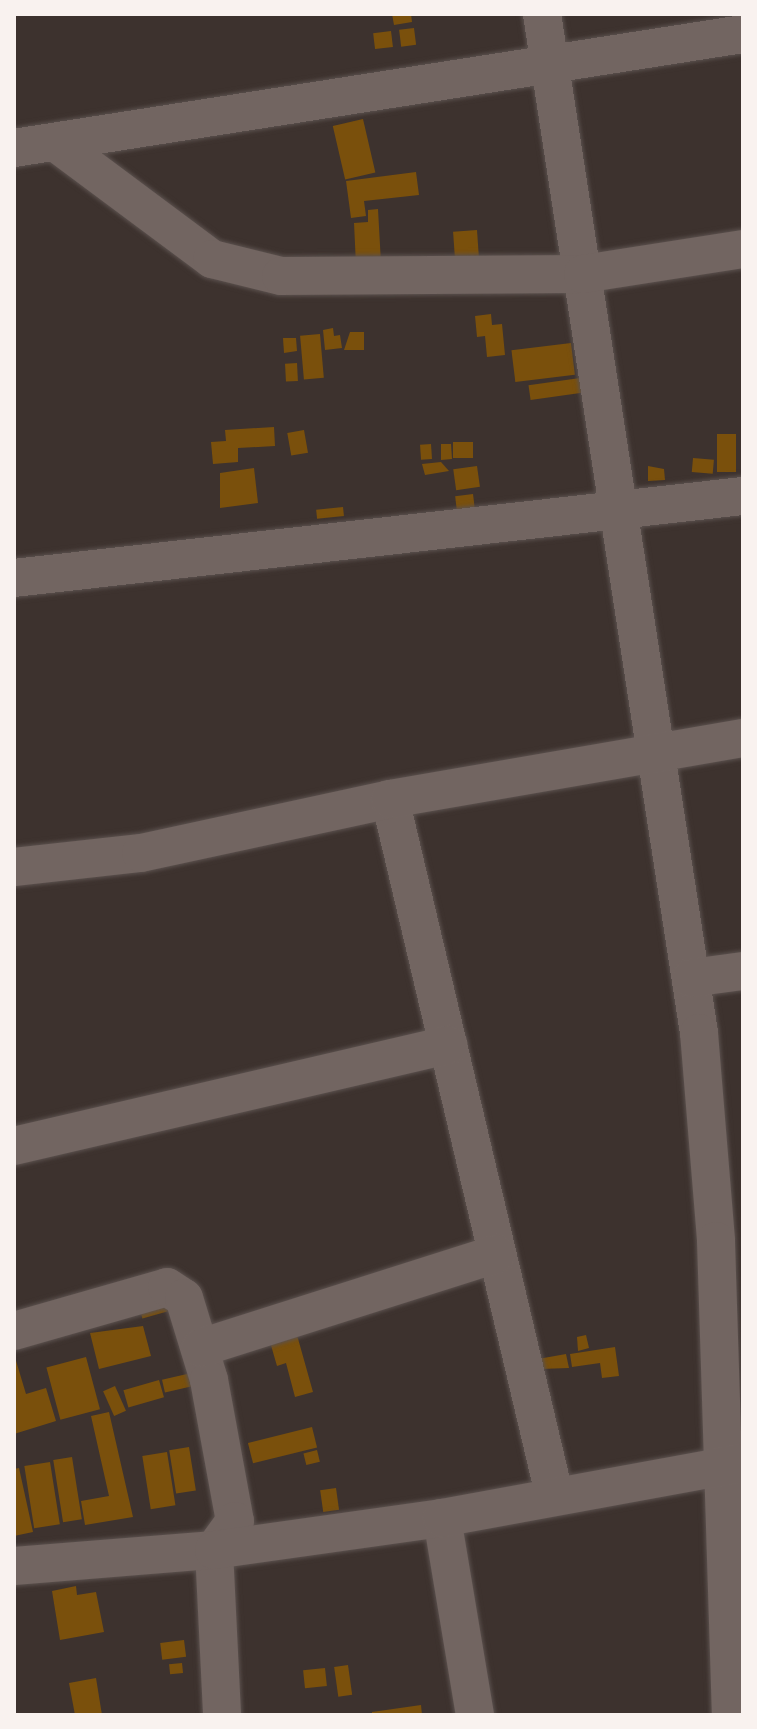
<!DOCTYPE html>
<html>
<head>
<meta charset="utf-8">
<style>
  body { margin:0 }
  #map { position:relative; width:757px; height:1729px; overflow:hidden; background:#3d322e; font-family:Quicksand,sans-serif }
  div>[style] { position:absolute }
  [style*='--x'] { left:calc(var(--x)*1px); top:calc(var(--y)*1px); width:calc(var(--w)*1px); rotate:calc(var(--a)*1deg) }
  .building>* { inset:0; background:#7a500c; transform-origin:0 0 }
  .roads { filter:drop-shadow(0 0 2px #5b514e) drop-shadow(0 0 2px #5b514e) }
  .minor>* { height:38px; margin:-19px; padding:0 19px; transform-origin:19px; border-radius:19px; background:#726561 }
  span { translate:-50% -50%; white-space:nowrap; text-align:center; line-height:1.15; -webkit-text-stroke:8px #322824; paint-order:stroke }
  .frame { position:absolute; inset:0; border:16px solid #f9f2ef; pointer-events:none }
</style>
</head>
<body>
<div id="map">
  <div class="building">
    <i style="clip-path:polygon(392px 14px,411px 14px,412px 22px,394px 25px)"></i>
    <i style="left:414px;top:28px;width:17px;height:15px;rotate:83deg"></i>
    <i style="left:391px;top:31px;width:16px;height:18px;rotate:83deg"></i>
    <i style="left:363px;top:119px;width:55px;height:31px;rotate:77deg"></i>
    <i style="clip-path:polygon(416px 172px,419px 195px,364px 201px,366px 216px,351px 218px,346px 181px)"></i>
    <i style="clip-path:polygon(378px 209px,381px 263px,356px 265px,354px 223px,368px 222px,368px 210px)"></i>
    <i style="left:477px;top:230px;width:26px;height:24px;rotate:86deg"></i>
    <i style="clip-path:polygon(491px 314px,492px 325px,502px 324px,505px 355px,487px 357px,485px 336px,477px 337px,475px 316px)"></i>
    <i style="clip-path:polygon(333px 328px,334px 336px,340px 335px,342px 348px,325px 350px,323px 330px)"></i>
    <i style="clip-path:polygon(350px 332px,364px 332px,364px 350px,344px 350px)"></i>
    <i style="left:320px;top:334px;width:44px;height:20px;rotate:85deg"></i>
    <i style="clip-path:polygon(283px 338px,296px 338px,297px 351px,284px 353px)"></i>
    <i style="left:571px;top:343px;width:32px;height:60px;rotate:83deg"></i>
    <i style="left:297px;top:363px;width:18px;height:12px;rotate:87deg"></i>
    <i style="left:580px;top:378px;width:15px;height:52px;rotate:82deg"></i>
    <i style="clip-path:polygon(274px 427px,275px 446px,238px 448px,238px 462px,213px 464px,211px 442px,226px 441px,225px 430px)"></i>
    <i style="left:304px;top:430px;width:23px;height:17px;rotate:80deg"></i>
    <i style="left:717px;top:434px;width:19px;height:38px"></i>
    <i style="left:473px;top:442px;width:16px;height:20px;rotate:90deg"></i>
    <i style="left:431px;top:444px;width:15px;height:11px;rotate:86deg"></i>
    <i style="clip-path:polygon(441px 444px,451px 444px,452px 459px,441px 460px)"></i>
    <i style="left:693px;top:458px;width:21px;height:14px;rotate:5deg"></i>
    <i style="clip-path:polygon(441px 462px,449px 471px,425px 475px,422px 464px)"></i>
    <i style="left:477px;top:466px;width:21px;height:24px;rotate:82deg"></i>
    <i style="clip-path:polygon(648px 466px,664px 469px,665px 480px,648px 481px)"></i>
    <i style="clip-path:polygon(254px 468px,258px 503px,220px 508px,220px 473px)"></i>
    <i style="left:473px;top:494px;width:16px;height:18px;rotate:83deg"></i>
    <i style="left:343px;top:507px;width:9px;height:27px;rotate:84deg"></i>
    <i style="left:170px;top:1295px;width:15px;height:33px;rotate:74deg"></i>
    <i style="clip-path:polygon(143px 1326px,151px 1356px,99px 1369px,90px 1333px)"></i>
    <i style="clip-path:polygon(297px 1335px,313px 1392px,295px 1397px,286px 1363px,277px 1366px,270px 1342px)"></i>
    <i style="clip-path:polygon(586px 1335px,589px 1348px,578px 1351px,577px 1337px)"></i>
    <i style="clip-path:polygon(615px 1347px,619px 1376px,602px 1378px,600px 1363px,572px 1367px,570px 1354px)"></i>
    <i style="clip-path:polygon(14px 1354px,26px 1394px,46px 1388px,56px 1421px,14px 1434px)"></i>
    <i style="clip-path:polygon(566px 1354px,569px 1368px,540px 1369px,538px 1359px)"></i>
    <i style="left:86px;top:1357px;width:54px;height:41px;rotate:75deg"></i>
    <i style="left:200px;top:1371px;width:13px;height:39px;rotate:77deg"></i>
    <i style="left:159px;top:1380px;width:18px;height:37px;rotate:74deg"></i>
    <i style="left:115px;top:1386px;width:27px;height:13px;rotate:66deg"></i>
    <i style="clip-path:polygon(109px 1412px,133px 1517px,85px 1525px,81px 1501px,109px 1496px,91px 1416px)"></i>
    <i style="left:312px;top:1427px;width:21px;height:66px;rotate:76deg"></i>
    <i style="left:189px;top:1447px;width:44px;height:20px;rotate:81deg"></i>
    <i style="left:317px;top:1450px;width:12px;height:14px;rotate:76deg"></i>
    <i style="left:167px;top:1452px;width:54px;height:25px;rotate:81deg"></i>
    <i style="left:72px;top:1457px;width:63px;height:19px;rotate:81deg"></i>
    <i style="left:50px;top:1462px;width:63px;height:26px;rotate:81deg"></i>
    <i style="clip-path:polygon(19px 1468px,33px 1532px,14px 1536px,14px 1469px)"></i>
    <i style="left:336px;top:1488px;width:22px;height:16px;rotate:82deg"></i>
    <i style="clip-path:polygon(76px 1586px,77px 1595px,96px 1592px,104px 1632px,60px 1640px,52px 1591px)"></i>
    <i style="left:184px;top:1640px;width:17px;height:24px;rotate:83deg"></i>
    <i style="left:182px;top:1663px;width:10px;height:13px;rotate:84deg"></i>
    <i style="left:348px;top:1665px;width:30px;height:14px;rotate:82deg"></i>
    <i style="left:325px;top:1668px;width:18px;height:22px;rotate:84deg"></i>
    <i style="clip-path:polygon(96px 1678px,102px 1715px,75px 1715px,69px 1683px)"></i>
    <i style="clip-path:polygon(421px 1705px,422px 1715px,372px 1715px,372px 1712px)"></i>
  </div>
  <div class="roads">
    <div class="minor">
      <i style="--x:542;--y:14;--w:1031;--a:81.24"></i>
      <i style="--x:699;--y:1033;--w:209;--a:85.3"></i>
      <i style="--x:716;--y:1241;--w:474;--a:88.2"></i>
      <i style="--x:55;--y:142;--w:196;--a:36.7"></i>
      <i style="--x:212;--y:259;--w:71;--a:13.8"></i>
      <i style="--x:281;--y:276;--w:302;--a:-0.4"></i>
      <i style="--x:583;--y:274;--w:162;--a:-8.9"></i>
      <i style="--x:14;--y:148;--w:738;--a:-8.89"></i>
      <i style="--x:14;--y:578;--w:734;--a:-6.42"></i>
      <i style="--x:390;--y:799;--w:714;--a:76.72"></i>
      <i style="--x:14;--y:867;--w:128;--a:-6.3"></i>
      <i style="--x:141;--y:853;--w:255;--a:-12.2"></i>
      <i style="--x:390;--y:799;--w:358;--a:-9.8"></i>
      <i style="--x:691;--y:978;--w:52;--a:-7.7"></i>
      <i style="--x:14;--y:1146;--w:446;--a:-13.1"></i>
      <i style="--x:14;--y:1331;--w:159;--a:-16"></i>
      <i style="--x:167;--y:1287;--w:20;--a:33"></i>
      <i style="--x:184;--y:1298;--w:86;--a:73"></i>
      <i style="--x:209;--y:1380;--w:143;--a:79.6"></i>
      <i style="--x:235;--y:1521;--w:36;--a:126"></i>
      <i style="--x:214;--y:1550;--w:165;--a:87.2"></i>
      <i style="--x:200;--y:1348;--w:311;--a:-17.6"></i>
      <i style="--x:442;--y:1518;--w:200;--a:80.5"></i>
      <i style="--x:14;--y:1566;--w:201;--a:-4.6"></i>
      <i style="--x:214;--y:1550;--w:230;--a:-8"></i>
      <i style="--x:442;--y:1518;--w:306;--a:-10.4"></i>
    </div>
  </div>
  <div class="frame"></div>
</div>
</body>
</html>
